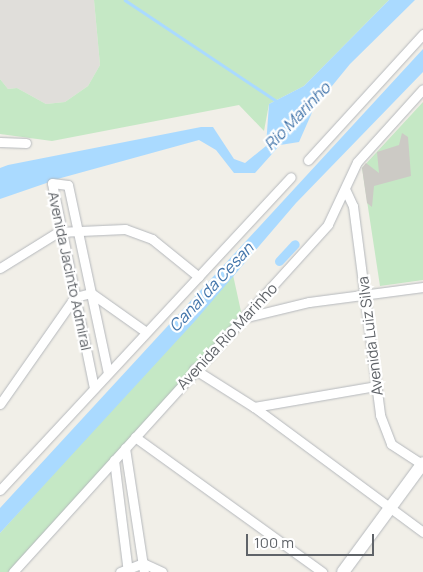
<!DOCTYPE html>
<html>
<head>
<meta charset="utf-8">
<style>
  body { margin:0 }
  #map { position:relative; width:423px; height:572px; overflow:hidden; background:#f1efe8; font-family:Manrope,sans-serif }
  div>[style] { position:absolute }
  [style*='--x'] { left:calc(var(--x)*1px); top:calc(var(--y)*1px); width:calc(var(--w)*1px); rotate:calc(var(--a)*1deg) }
  .industrial>* { inset:0; background:#e0deda }
  .green>* { inset:0; background:#c5e8c5 }
  .water>* { inset:0; background:#aadaff }
  .stream>* { height:2.5px; margin:-1.25px; padding:0 1.25px; transform-origin:1.25px; border-radius:1.25px; background:#aadaff }
  .canal>* { height:9px; margin:-4.5px; padding:0 4.5px; transform-origin:4.5px; border-radius:4.5px; background:#aadaff }
  .building>* { inset:0; background:#cccac5 }
  .roads { filter:drop-shadow(0 0 1px #b5b8bc) drop-shadow(0 0 1px #b5b8bc) }
  .street>* { height:9px; margin:-4.5px; padding:0 4.5px; transform-origin:4.5px; border-radius:4.5px; background:#fff }
  .secondary>* { height:12px; margin:-6px; padding:0 6px; transform-origin:6px; border-radius:6px; background:#fff }
  span { translate:-50% -50%; white-space:nowrap; text-align:center; line-height:1.15; -webkit-text-stroke:4.5px #fff; paint-order:stroke }
  .street-label { font-size:15px; color:#5f6368 }
  .water-label { font-size:16px; color:#4174aa; font-style:italic }
  .scale { position:absolute; left:246px; top:534px; width:128px; height:22px; box-sizing:border-box; border:2px solid #5f6368; border-top:0; padding-left:6px; font-size:15px; line-height:18px; white-space:nowrap; color:#5f6368; -webkit-text-stroke:4px #fff; paint-order:stroke }
</style>
</head>
<body>
<div id="map">
  <div class="industrial">
    <i style="clip-path:polygon(0 0,94px 0,100px 65px,88px 86px,65px 102px,46px 104px,17px 88px,8px 89px,0 79px)"></i>
  </div>
  <div class="green">
    <i style="clip-path:polygon(94px 0,389px 0,304px 86px,269px 104px,264px 131px,239px 105px,52px 141px,0 134px,0 79px,8px 89px,17px 88px,46px 104px,65px 102px,88px 86px,100px 65px)"></i>
    <i style="clip-path:polygon(423px 102px,423px 280px,380px 286px,362px 168px)"></i>
    <i style="clip-path:polygon(233px 275px,242px 316px,8px 572px,0 572px,0 533px)"></i>
  </div>
  <div class="water">
    <i style="clip-path:polygon(389px 0,415px 0,350px 64px,314px 108px,299px 142px,280px 145px,255px 173px,234px 173px,216px 150px,199px 140px,61px 178px,0 199px,0 168px,8px 165px,201px 127px,213px 127px,234px 159px,245px 163px,266px 146px,269px 104px,304px 86px)"></i>
    <i style="clip-path:polygon(423px 49px,423px 72px,296px 203px,195px 321px,0 533px,0 508px)"></i>
  </div>
  <div class="stream">
    <i style="--x:125;--y:0;--w:184;--a:33.7"></i>
  </div>
  <div class="canal">
    <i style="--x:279;--y:261;--w:23;--a:-47"></i>
  </div>
  <div class="building">
    <i style="clip-path:polygon(402px 133px,408px 137px,411px 176px,374px 186px,372px 207px,367px 203px,362px 168px,366px 163px,379px 173px,377px 152px,399px 145px)"></i>
  </div>
  <div class="roads">
    <div class="street">
      <i style="--x:0;--y:142;--w:26;--a:2"></i>
      <i style="--x:308;--y:160;--w:171;--a:-47.6"></i>
      <i style="--x:345;--y:189;--w:19;--a:65"></i>
      <i style="--x:353;--y:206;--w:211;--a:82.6"></i>
      <i style="--x:380;--y:415;--w:31;--a:69"></i>
      <i style="--x:391;--y:444;--w:38;--a:33"></i>
      <i style="--x:0;--y:268;--w:68;--a:-31.8"></i>
      <i style="--x:58;--y:232;--w:67;--a:-2.6"></i>
      <i style="--x:125;--y:229;--w:29;--a:20"></i>
      <i style="--x:152;--y:239;--w:60;--a:39"></i>
      <i style="--x:247;--y:317;--w:64;--a:-13.6"></i>
      <i style="--x:309;--y:302;--w:115;--a:-7.5"></i>
      <i style="--x:194;--y:369;--w:71;--a:32.3"></i>
      <i style="--x:254;--y:407;--w:210;--a:36.5"></i>
      <i style="--x:94;--y:388;--w:209;--a:-101.6"></i>
      <i style="--x:52;--y:183;--w:16;--a:7"></i>
      <i style="--x:68;--y:185;--w:192;--a:78"></i>
      <i style="--x:0;--y:404;--w:131;--a:-55"></i>
      <i style="--x:75;--y:297;--w:16;--a:-14"></i>
      <i style="--x:91;--y:293;--w:67;--a:35.3"></i>
      <i style="--x:254;--y:407;--w:123;--a:-9.8"></i>
      <i style="--x:135;--y:437;--w:231;--a:35.8"></i>
      <i style="--x:125;--y:448;--w:125;--a:81.3"></i>
      <i style="--x:114;--y:460;--w:113;--a:82.9"></i>
      <i style="--x:0;--y:490;--w:427;--a:-47.1"></i>
      <i style="--x:13;--y:572;--w:469;--a:-47.8"></i>
      <i style="--x:328;--y:224;--w:68;--a:-64.9"></i>
      <i style="--x:357;--y:162;--w:98;--a:-47.9"></i>
      <i style="--x:120;--y:572;--w:25;--a:-21"></i>
      <i style="--x:143;--y:563;--w:21;--a:25"></i>
    </div>
    <div class="secondary">
      <i style="--x:343;--y:572;--w:135;--a:-53.7"></i>
    </div>
  </div>
  <div class="street-label">
    <span style="left:70px;top:271px;rotate:78deg">Avenida Jacinto Admiral</span>
    <span style="left:227px;top:336px;rotate:-47deg">Avenida Rio Marinho</span>
    <span style="left:370px;top:336px;rotate:-97deg">Avenida Luiz Silva</span>
  </div>
  <div class="water-label">
    <span style="left:297px;top:116px;rotate:-46deg">Rio Marinho</span>
    <span style="left:211px;top:287px;rotate:-47deg">Canal da Cesan</span>
  </div>
  <div class="scale">100 m</div>
</div>
</body>
</html>
